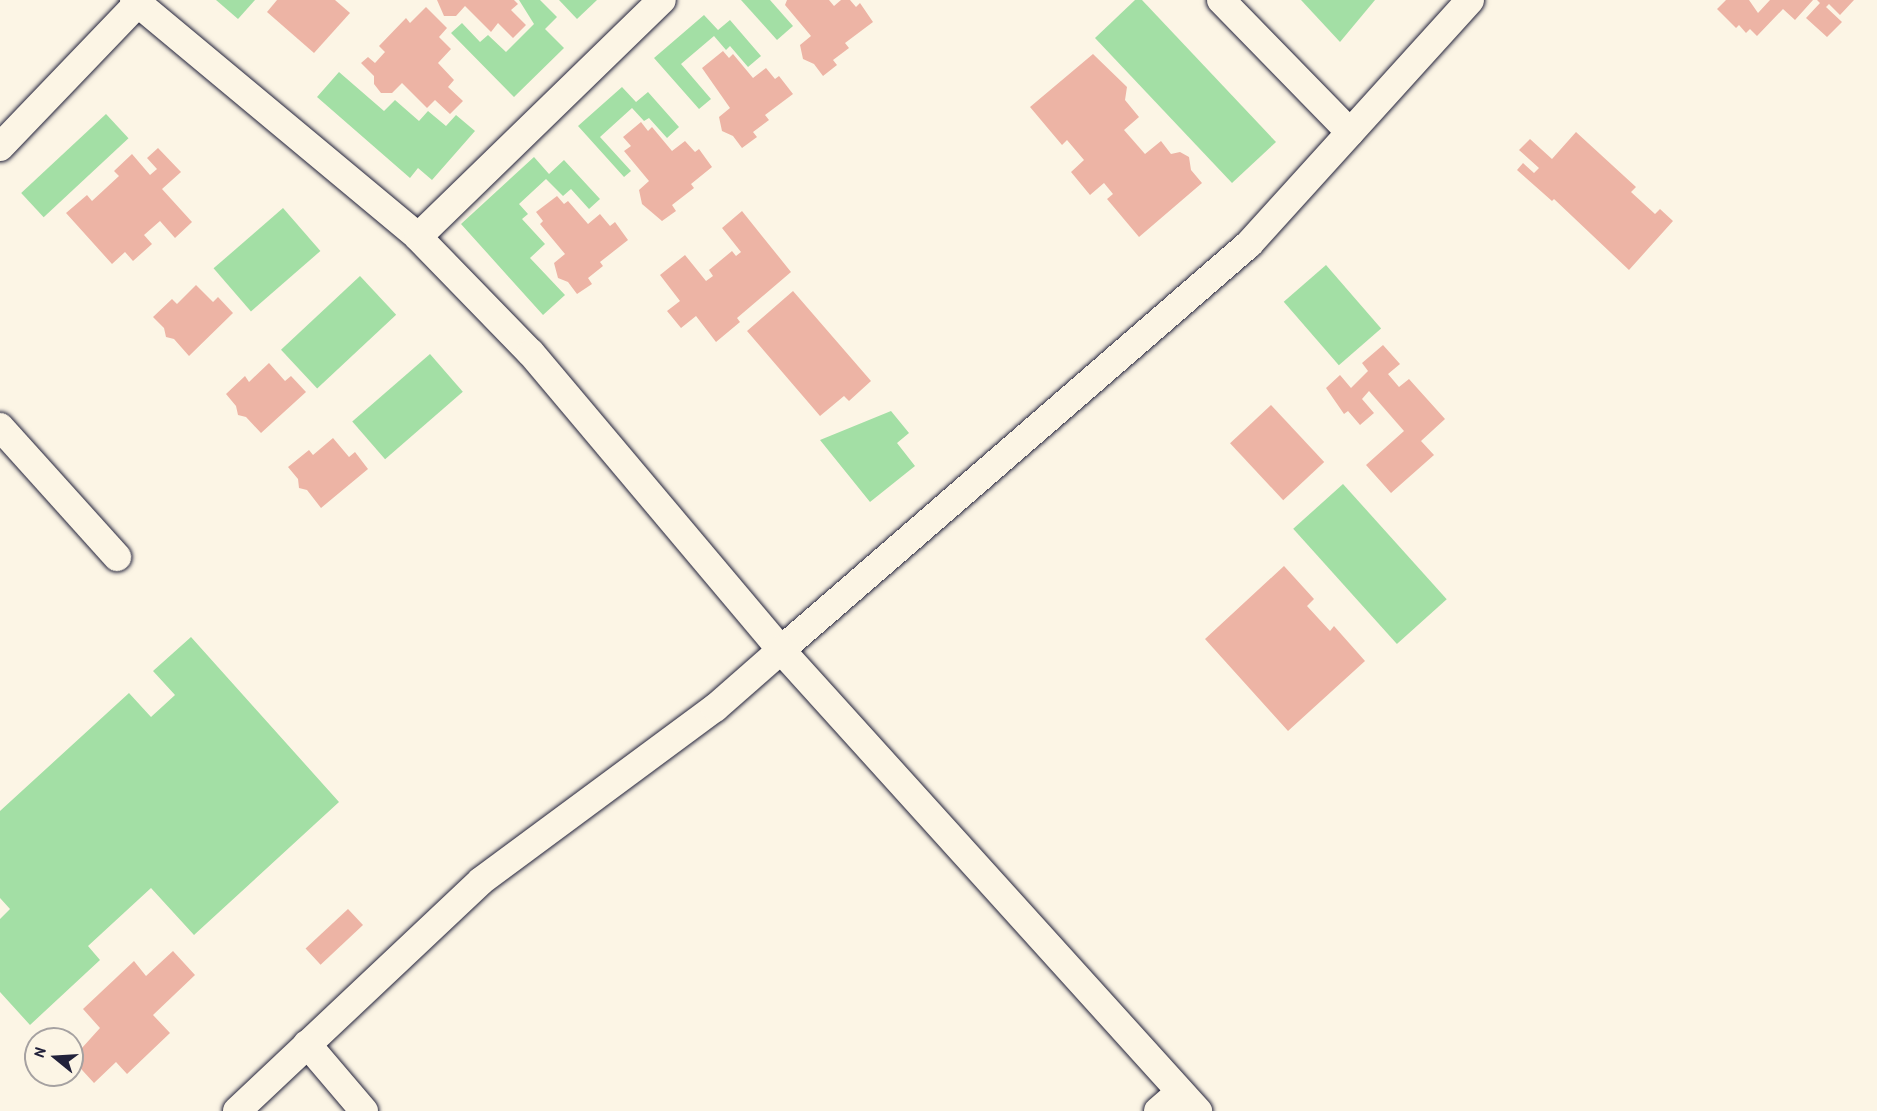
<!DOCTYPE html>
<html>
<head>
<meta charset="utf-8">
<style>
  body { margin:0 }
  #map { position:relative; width:1877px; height:1111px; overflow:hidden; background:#fcf5e5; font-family:"Patrick Hand",sans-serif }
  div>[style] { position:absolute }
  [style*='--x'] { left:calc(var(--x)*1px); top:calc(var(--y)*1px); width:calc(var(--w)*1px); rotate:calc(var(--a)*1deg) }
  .green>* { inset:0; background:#a3dfa5; transform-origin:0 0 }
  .building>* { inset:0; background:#edb4a5; transform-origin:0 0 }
  .roads { filter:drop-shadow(0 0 2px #22223b) drop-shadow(0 0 2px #22223b) }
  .minor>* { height:28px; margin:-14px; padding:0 14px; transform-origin:14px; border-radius:14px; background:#fcf5e5 }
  span { translate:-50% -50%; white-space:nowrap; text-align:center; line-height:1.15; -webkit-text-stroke:4.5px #fcf5e5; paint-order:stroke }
  .north { position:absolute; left:24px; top:1027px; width:60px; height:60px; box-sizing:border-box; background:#fcf5e5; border:2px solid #a5a1a1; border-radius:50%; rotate:288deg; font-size:16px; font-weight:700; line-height:24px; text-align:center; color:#22223b }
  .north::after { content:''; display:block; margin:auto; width:21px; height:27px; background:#22223b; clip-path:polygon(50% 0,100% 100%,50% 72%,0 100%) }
</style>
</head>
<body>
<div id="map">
  <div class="green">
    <i style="clip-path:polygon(216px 0,255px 0,238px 19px)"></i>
    <i style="clip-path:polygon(519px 0,540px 0,557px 17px,545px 29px,564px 48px,514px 97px,451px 33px,462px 23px,480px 42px,488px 35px,506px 52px,534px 24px)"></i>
    <i style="clip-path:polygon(559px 0,597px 0,577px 19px)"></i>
    <i style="clip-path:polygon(741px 0,770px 0,793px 26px,777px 40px)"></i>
    <i style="clip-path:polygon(1135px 0,1142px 0,1276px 142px,1232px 183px,1095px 38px)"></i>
    <i style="clip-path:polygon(1301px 0,1375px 0,1340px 42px)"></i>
    <i style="clip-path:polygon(704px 15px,718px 30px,730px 20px,761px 56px,748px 67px,730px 46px,726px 50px,714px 36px,681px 64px,711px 99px,699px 109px,654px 58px)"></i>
    <i style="clip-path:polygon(339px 72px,384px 111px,395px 100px,419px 121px,428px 111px,446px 126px,456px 115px,475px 131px,432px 180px,418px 168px,410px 178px,317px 97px)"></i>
    <i style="clip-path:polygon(622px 87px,636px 102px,648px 92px,679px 127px,667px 138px,649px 118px,644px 121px,632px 108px,600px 137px,631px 171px,624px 177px,578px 126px)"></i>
    <i style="left:106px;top:114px;width:33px;height:116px;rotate:47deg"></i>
    <i style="clip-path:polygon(534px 157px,549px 174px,564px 160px,600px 199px,589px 209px,571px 189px,563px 196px,546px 179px,519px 204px,528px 214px,522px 219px,545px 244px,530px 258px,565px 295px,543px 315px,461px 224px)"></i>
    <i style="left:283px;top:208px;width:57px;height:92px;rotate:49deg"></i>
    <i style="left:1326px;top:265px;width:84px;height:56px;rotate:49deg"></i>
    <i style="left:360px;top:276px;width:53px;height:108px;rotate:47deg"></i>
    <i style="left:430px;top:354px;width:50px;height:103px;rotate:49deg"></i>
    <i style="clip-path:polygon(891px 411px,909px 433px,897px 443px,915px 466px,870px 502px,820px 440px)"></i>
    <i style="left:1343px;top:484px;width:155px;height:67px;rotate:48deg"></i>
    <i style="clip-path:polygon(191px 637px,339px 802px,194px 935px,151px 888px,88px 946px,100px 960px,30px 1025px,0 992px,0 919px,10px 909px,0 898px,0 811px,129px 693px,151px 717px,175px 695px,153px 671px)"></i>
  </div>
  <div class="building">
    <i style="clip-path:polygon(277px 0,335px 0,350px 13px,314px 53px,267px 12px)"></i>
    <i style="clip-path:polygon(437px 0,514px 0,518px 4px,511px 10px,526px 25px,513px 38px,498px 23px,491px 32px,465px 6px,456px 16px,444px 16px)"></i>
    <i style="clip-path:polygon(787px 0,829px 0,834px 6px,841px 0,850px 0,856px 7px,860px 3px,873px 22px,845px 43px,849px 48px,833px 60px,837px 65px,823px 76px,814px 64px,803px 59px,800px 45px,811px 36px,785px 5px)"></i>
    <i style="clip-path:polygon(1726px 0,1749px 0,1758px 13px,1770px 0,1813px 0,1795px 20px,1783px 9px,1757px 36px,1750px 29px,1746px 33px,1739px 25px,1736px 28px,1717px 9px)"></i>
    <i style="clip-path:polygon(1817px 0,1854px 0,1840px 15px,1829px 4px,1826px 7px,1842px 22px,1827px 37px,1806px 18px,1820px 3px)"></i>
    <i style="clip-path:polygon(426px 7px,447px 28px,439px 37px,451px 49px,438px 63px,454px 80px,448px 87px,463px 101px,450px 114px,435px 100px,427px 108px,402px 83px,392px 93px,381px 93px,374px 84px,374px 76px,361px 63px,368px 57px,375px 63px,385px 52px,379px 46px,406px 18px,410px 23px)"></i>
    <i style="clip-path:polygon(723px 51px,729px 58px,733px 54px,753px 78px,766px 68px,775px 79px,779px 76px,793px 94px,765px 115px,769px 120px,753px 132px,757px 137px,742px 148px,733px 136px,722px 131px,719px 117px,730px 108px,702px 68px)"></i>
    <i style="clip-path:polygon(1093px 54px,1127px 87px,1125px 100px,1139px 117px,1124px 130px,1145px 154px,1161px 141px,1171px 154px,1180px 152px,1189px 157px,1191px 170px,1202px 183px,1139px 237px,1107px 199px,1113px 194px,1104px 183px,1090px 195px,1071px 172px,1084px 160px,1067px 140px,1062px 145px,1030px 107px)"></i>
    <i style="clip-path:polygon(641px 122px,648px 131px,652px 127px,672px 151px,685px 141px,695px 152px,699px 149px,712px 167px,691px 184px,694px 188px,672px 205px,676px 211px,662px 221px,642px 204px,639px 190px,649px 181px,624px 151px,631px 146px,623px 137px)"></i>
    <i style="clip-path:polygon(1576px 132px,1636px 187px,1631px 192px,1655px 214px,1660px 209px,1673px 221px,1629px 270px,1554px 199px,1552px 201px,1517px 170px,1523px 163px,1534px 173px,1539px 168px,1519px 150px,1530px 139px,1552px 159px)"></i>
    <i style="clip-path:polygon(158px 148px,181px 172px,162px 189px,192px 222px,175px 238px,160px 221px,144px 235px,152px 244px,133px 261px,125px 252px,112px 264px,66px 213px,87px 195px,92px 201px,119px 176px,114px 171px,132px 154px,150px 175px,157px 169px,147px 158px)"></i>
    <i style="clip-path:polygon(557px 196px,564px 204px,568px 201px,588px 224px,600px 214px,610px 226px,615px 222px,628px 240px,600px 262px,603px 266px,588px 278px,592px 284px,577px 294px,568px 282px,558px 278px,554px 263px,565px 254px,540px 224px,543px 221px,536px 212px)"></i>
    <i style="clip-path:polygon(742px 211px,791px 272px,737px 318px,740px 322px,716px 342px,696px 316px,681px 328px,667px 311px,680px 301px,660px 275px,685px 255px,706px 281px,713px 276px,709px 270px,732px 251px,736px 256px,741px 252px,722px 228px)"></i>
    <i style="clip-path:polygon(196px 285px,213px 302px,218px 297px,233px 313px,189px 356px,174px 339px,166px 337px,164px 328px,153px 317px,172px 299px,177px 304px)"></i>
    <i style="clip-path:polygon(793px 291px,871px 381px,849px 401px,844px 396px,820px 416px,747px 331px)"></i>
    <i style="clip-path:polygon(1383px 345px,1400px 364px,1388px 374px,1399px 387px,1409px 379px,1445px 419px,1421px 441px,1434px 455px,1391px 493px,1366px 465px,1404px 431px,1369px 391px,1362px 399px,1374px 413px,1360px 425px,1348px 411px,1344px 414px,1326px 388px,1340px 375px,1351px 388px,1368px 371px,1362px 363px)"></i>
    <i style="clip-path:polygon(269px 363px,285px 381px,291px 376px,306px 392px,261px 433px,246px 417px,238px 415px,236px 406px,226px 394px,245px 376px,249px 382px)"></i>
    <i style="left:1271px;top:405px;width:78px;height:56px;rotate:47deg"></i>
    <i style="clip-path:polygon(333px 438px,349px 457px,355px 452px,368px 469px,321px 508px,307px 490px,299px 488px,298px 479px,288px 467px,309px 450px,313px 455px)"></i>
    <i style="clip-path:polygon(1284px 566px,1314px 599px,1307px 606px,1330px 631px,1334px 626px,1365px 661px,1288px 731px,1205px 639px)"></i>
    <i style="left:348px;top:909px;width:22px;height:58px;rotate:47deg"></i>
    <i style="clip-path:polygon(173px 951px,195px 975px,153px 1015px,170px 1033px,127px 1074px,116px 1062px,94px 1083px,72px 1059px,100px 1028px,83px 1009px,134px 961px,146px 976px)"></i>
  </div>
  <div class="roads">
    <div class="minor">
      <i style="--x:134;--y:0;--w:370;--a:39.8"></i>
      <i style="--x:418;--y:237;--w:162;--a:45.8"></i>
      <i style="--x:531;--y:353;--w:388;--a:49.9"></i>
      <i style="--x:781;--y:650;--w:620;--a:-40.94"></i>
      <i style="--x:1249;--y:244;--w:329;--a:-47.8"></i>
      <i style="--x:1221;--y:0;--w:185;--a:45.7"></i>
      <i style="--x:0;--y:147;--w:204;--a:-46.2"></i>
      <i style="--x:418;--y:237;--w:340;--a:-44.2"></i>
      <i style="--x:0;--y:427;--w:175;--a:48"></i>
      <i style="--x:307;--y:1044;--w:88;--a:49.6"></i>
      <i style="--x:237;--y:1111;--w:335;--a:-43.3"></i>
      <i style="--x:481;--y:881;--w:291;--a:-36.5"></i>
      <i style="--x:715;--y:708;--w:88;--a:-41.3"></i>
      <i style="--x:781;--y:650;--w:622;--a:47.87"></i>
      <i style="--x:1158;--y:1111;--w:29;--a:-41"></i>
    </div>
  </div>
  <div class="north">N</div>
</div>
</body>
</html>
